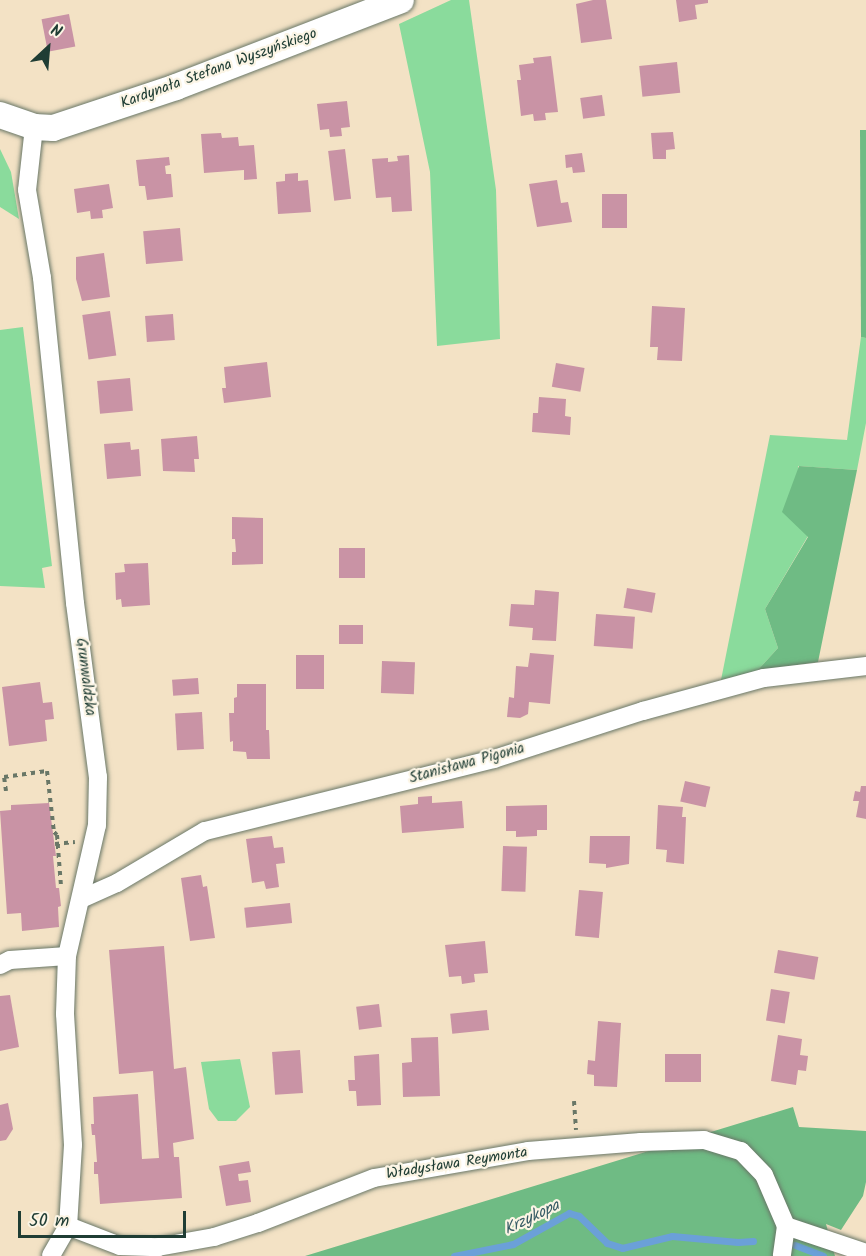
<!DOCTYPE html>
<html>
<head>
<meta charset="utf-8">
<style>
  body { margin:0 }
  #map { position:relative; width:866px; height:1256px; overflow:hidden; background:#f3e2c5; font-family:Kalam,sans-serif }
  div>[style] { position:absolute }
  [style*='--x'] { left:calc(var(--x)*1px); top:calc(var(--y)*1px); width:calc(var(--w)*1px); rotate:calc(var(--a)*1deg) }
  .green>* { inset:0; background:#8adb9c }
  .forest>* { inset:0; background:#6fbb84 }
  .stream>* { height:7px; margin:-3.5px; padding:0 3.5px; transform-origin:3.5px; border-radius:3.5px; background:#6ba0d8 }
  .building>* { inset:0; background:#c993a5; transform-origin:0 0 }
  .path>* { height:4px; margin-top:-2px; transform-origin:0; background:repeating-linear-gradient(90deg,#697767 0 4.5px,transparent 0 9px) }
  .roads { filter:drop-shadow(0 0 2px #697767) drop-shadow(0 0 2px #697767) }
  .street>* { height:18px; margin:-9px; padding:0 9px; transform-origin:9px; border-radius:9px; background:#fff }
  .secondary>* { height:26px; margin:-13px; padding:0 13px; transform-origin:13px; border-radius:13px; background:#fff }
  span { translate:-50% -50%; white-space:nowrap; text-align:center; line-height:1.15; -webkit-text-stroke:4.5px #fcf5e5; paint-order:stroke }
  .street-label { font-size:15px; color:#1f3d34 }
  .water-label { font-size:16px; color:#365b65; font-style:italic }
  .north { position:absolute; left:18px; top:18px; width:60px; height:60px; -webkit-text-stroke:4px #fcf5e5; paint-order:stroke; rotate:26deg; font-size:16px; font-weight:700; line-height:24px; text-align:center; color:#1f3d34 }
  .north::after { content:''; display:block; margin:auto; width:21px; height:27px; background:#1f3d34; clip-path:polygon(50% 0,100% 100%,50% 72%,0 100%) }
  .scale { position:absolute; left:18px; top:1211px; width:168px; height:27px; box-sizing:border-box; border:3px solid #1f3d34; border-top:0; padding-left:8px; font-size:18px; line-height:21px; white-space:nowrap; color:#1f3d34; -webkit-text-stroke:4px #fcf5e5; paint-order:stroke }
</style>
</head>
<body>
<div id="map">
  <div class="green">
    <i style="clip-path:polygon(451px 0,469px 0,496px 190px,500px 339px,437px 346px,430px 172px,399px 24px)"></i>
    <i style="clip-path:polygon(0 149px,11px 172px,19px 219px,0 207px)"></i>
    <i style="clip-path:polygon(23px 327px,52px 566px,42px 568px,45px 588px,0 586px,0 330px)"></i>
    <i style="clip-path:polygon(861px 337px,866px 338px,866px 423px,857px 470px,798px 466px,808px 536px,765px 609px,778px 648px,757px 671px,721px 680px,770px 435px,847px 440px)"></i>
    <i style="clip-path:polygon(240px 1059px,250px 1107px,236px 1121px,218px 1121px,209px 1109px,201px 1062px)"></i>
  </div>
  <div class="forest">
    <i style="clip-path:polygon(860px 130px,866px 130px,866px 338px,861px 337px)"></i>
    <i style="clip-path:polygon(799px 466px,857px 470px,818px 662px,757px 671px,778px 648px,765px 609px,808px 537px,782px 512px)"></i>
    <i style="clip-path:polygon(793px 1107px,799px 1127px,866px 1131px,866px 1182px,863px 1196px,841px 1230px,826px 1224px,835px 1256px,305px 1256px)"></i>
  </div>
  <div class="stream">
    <i style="--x:795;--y:1245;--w:30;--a:21"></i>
    <i style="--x:454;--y:1256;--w:60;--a:-11.5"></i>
    <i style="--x:513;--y:1244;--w:64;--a:-29"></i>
    <i style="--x:569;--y:1213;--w:10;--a:17"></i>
    <i style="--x:579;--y:1216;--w:39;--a:44"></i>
    <i style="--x:607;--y:1243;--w:16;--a:18"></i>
    <i style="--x:622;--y:1248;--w:51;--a:-13.5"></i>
    <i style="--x:672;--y:1236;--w:66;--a:5.2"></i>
    <i style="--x:738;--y:1242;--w:15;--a:-4"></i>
  </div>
  <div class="building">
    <i style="clip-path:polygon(593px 0,606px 0,612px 39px,581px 43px,576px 4px)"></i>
    <i style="clip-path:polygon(676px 0,708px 0,708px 3px,695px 5px,697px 19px,679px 22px)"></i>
    <i style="left:69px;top:14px;width:33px;height:28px;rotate:79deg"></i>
    <i style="clip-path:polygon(551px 56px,558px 112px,545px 113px,546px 120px,534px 121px,533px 114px,521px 116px,517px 80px,521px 80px,519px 65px,534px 63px,533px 58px)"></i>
    <i style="left:677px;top:62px;width:31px;height:38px;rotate:84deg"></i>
    <i style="left:602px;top:95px;width:21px;height:22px;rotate:82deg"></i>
    <i style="clip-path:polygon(347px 101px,350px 127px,341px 128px,342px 136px,330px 137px,329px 129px,320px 130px,317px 104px)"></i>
    <i style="clip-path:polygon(673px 132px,675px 149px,666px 150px,666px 159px,653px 159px,651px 133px)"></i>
    <i style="clip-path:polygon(221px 133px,222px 138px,238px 137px,239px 146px,254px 145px,257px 179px,244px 180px,244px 170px,204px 173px,201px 134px)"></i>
    <i style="left:345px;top:149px;width:50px;height:17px;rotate:83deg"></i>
    <i style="clip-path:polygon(582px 153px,585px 172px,573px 173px,572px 167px,566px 168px,565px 155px)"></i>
    <i style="clip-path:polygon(409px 155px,412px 211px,392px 212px,391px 197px,376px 198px,372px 159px,388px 158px,388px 162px,398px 161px,397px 156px)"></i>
    <i style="clip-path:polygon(169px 157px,170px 165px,165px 166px,166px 174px,171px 174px,173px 197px,147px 200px,145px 186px,139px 186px,136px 160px)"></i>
    <i style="clip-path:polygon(298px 173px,298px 181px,308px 180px,311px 212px,278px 214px,276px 182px,285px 181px,285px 174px)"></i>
    <i style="clip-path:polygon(557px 180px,561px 203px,568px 202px,572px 222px,537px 227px,529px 184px)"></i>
    <i style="clip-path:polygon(109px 184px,113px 208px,102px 210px,103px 218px,91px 219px,90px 211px,77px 213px,74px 189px)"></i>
    <i style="left:602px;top:194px;width:25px;height:34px"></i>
    <i style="left:180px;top:228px;width:33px;height:37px;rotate:85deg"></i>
    <i style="clip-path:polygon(104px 253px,110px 297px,82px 301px,76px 279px,76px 257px)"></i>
    <i style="clip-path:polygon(652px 306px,685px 308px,682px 361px,657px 360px,658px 347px,650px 347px)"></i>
    <i style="left:110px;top:311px;width:45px;height:28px;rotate:82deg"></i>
    <i style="left:173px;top:314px;width:26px;height:28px;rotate:86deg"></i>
    <i style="clip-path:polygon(267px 362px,271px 397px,224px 403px,222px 388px,226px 388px,224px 367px)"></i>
    <i style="left:556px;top:363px;width:29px;height:24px;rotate:10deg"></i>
    <i style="left:130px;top:378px;width:33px;height:33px;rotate:85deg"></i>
    <i style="clip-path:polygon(539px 397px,566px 399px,565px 416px,571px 417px,570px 435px,532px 432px,533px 413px,538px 413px)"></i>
    <i style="clip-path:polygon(197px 436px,199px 459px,194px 459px,195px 472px,163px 471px,161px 439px)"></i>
    <i style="clip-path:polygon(130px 442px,131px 450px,139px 449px,141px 476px,107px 479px,104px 444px)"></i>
    <i style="clip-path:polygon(232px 517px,263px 518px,263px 564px,232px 565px,232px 552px,236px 552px,235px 539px,232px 539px)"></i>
    <i style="left:339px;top:548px;width:26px;height:30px"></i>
    <i style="clip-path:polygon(148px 563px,150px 605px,122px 607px,121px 599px,116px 600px,115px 573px,125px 572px,124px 564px)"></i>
    <i style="left:627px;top:588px;width:29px;height:20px;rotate:10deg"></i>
    <i style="clip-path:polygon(535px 590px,559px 592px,556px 641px,532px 640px,533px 628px,509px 626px,511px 604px,534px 605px)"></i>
    <i style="left:596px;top:614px;width:39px;height:32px;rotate:4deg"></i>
    <i style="left:339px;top:625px;width:24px;height:19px"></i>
    <i style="clip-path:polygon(530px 653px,554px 655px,550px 704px,529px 702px,528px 714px,520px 718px,507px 717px,509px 697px,514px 698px,516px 666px,528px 667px)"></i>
    <i style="left:296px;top:655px;width:28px;height:34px"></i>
    <i style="left:382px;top:661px;width:33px;height:32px;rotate:2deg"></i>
    <i style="left:198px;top:678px;width:16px;height:26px;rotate:86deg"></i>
    <i style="clip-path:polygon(40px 682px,43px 703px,52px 702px,54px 719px,45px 720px,47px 741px,9px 746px,2px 687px)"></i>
    <i style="clip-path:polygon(237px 684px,266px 684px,266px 730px,269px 730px,270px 759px,247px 759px,246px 752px,233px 751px,233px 741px,230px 742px,229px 713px,234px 713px,234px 698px,237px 697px)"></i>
    <i style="left:202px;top:712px;width:37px;height:27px;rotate:87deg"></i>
    <i style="left:685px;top:781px;width:26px;height:21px;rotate:13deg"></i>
    <i style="clip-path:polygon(861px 786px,866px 786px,866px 819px,856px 817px,859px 801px,853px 801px,855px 791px,860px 792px)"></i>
    <i style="clip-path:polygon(432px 796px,432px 803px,462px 801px,464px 828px,402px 833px,400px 806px,418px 804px,418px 797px)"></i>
    <i style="clip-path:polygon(49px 803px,56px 856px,53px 856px,56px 888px,59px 888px,61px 906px,58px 907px,59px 927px,22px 931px,21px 913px,7px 914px,0 811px,11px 810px,11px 805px)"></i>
    <i style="clip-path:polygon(547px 805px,547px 830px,537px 830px,537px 836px,516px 837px,516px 831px,506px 831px,506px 806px)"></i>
    <i style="clip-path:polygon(658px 805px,683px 807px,682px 817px,686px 817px,684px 864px,666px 862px,667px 850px,656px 849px)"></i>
    <i style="clip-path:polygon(272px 836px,274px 848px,283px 847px,285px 863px,276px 864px,279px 887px,266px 889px,264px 881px,252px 883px,246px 839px)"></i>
    <i style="clip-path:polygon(590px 836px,630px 836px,629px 864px,606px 868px,606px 864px,589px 863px)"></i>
    <i style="left:503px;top:846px;width:24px;height:45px;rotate:2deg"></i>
    <i style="clip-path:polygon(201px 875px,203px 887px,207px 886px,215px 938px,190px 941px,181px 878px)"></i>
    <i style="left:579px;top:890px;width:24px;height:46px;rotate:5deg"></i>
    <i style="left:290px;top:903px;width:20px;height:46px;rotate:84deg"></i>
    <i style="clip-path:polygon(485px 941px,488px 973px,474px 974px,475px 982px,462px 984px,461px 976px,449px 977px,445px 945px)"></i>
    <i style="clip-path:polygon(164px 946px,174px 1069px,186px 1067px,194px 1139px,173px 1143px,174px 1157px,179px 1157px,182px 1198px,100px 1204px,98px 1174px,94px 1174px,94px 1162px,97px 1162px,95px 1135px,92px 1135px,91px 1124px,94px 1124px,93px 1097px,138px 1094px,142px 1159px,159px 1158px,153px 1071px,119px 1074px,109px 950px)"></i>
    <i style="left:778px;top:950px;width:41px;height:23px;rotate:10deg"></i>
    <i style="left:771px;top:989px;width:19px;height:32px;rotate:9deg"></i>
    <i style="clip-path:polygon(10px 995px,19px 1047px,0 1051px,0 996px)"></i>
    <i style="left:379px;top:1004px;width:23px;height:23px;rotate:83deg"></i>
    <i style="left:487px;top:1010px;width:20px;height:37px;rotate:84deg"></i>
    <i style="clip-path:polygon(598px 1021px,621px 1023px,617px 1087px,594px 1086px,594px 1075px,587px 1074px,588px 1060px,595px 1061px)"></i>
    <i style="clip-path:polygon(778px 1035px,802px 1039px,800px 1055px,808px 1056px,806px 1071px,798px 1070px,796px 1085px,771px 1081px)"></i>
    <i style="clip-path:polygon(438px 1037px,440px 1096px,403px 1097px,402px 1063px,412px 1062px,411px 1038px)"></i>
    <i style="left:300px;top:1050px;width:43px;height:28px;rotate:86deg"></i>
    <i style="clip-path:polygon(379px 1054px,381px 1105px,357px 1106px,356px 1091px,349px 1091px,348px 1080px,355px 1080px,354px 1056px)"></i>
    <i style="left:665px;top:1054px;width:36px;height:28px"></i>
    <i style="clip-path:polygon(8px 1103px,13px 1129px,6px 1140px,0 1141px,0 1105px)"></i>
    <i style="clip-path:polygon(249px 1161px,251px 1172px,238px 1174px,239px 1181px,248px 1180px,251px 1202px,226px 1206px,219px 1166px)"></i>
  </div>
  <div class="path">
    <i style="--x:6;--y:791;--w:14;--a:-98"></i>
    <i style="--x:4;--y:777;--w:43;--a:-7.9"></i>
    <i style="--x:47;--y:771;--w:61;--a:83.5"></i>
    <i style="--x:54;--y:832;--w:4;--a:45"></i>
    <i style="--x:57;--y:835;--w:51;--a:85.5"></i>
    <i style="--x:55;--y:844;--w:20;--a:-6"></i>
    <i style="--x:574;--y:1101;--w:29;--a:86"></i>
  </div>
  <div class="roads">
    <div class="street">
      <i style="--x:34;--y:127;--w:63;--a:96.3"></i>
      <i style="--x:27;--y:190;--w:89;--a:80.3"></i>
      <i style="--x:42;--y:278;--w:327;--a:84.2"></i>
      <i style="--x:75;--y:603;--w:176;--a:82.5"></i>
      <i style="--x:98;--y:777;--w:48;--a:91.2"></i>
      <i style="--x:97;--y:825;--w:134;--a:102.9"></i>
      <i style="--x:67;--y:956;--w:58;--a:92"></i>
      <i style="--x:65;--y:1014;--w:131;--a:86.5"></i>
      <i style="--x:73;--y:1145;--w:81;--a:93.5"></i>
      <i style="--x:68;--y:1226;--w:34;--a:120"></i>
      <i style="--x:81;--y:899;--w:39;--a:-24"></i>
      <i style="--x:117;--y:883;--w:102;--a:-30.6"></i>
      <i style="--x:205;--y:831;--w:298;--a:-14"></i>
      <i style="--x:494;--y:759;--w:157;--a:-17.9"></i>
      <i style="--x:643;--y:711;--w:125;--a:-15.3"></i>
      <i style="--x:764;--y:678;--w:103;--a:-6.7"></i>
      <i style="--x:0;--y:965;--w:11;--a:-27"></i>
      <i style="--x:10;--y:960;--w:57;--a:-4"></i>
      <i style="--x:68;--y:1226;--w:56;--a:21"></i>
      <i style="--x:120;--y:1246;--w:38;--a:2"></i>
      <i style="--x:158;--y:1247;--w:57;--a:-10.1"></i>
      <i style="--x:214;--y:1237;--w:46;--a:-17.7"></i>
      <i style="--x:258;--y:1223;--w:124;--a:-21.2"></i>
      <i style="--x:374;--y:1178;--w:156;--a:-9.9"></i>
      <i style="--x:528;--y:1151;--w:113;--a:-4.6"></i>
      <i style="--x:641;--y:1142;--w:63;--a:-1.8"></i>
      <i style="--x:704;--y:1140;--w:39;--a:17"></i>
      <i style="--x:741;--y:1151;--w:33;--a:46"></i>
      <i style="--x:764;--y:1175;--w:56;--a:66.7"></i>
      <i style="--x:786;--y:1226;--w:30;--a:98"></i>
      <i style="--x:786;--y:1226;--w:84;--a:18.6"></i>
    </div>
    <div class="secondary">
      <i style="--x:0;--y:115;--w:36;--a:19"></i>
      <i style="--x:34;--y:127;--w:19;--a:3"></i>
      <i style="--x:53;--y:128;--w:130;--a:-18.4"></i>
      <i style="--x:176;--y:87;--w:241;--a:-21.1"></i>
    </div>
  </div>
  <div class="street-label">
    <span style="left:219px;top:69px;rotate:-20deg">Kardynała Stefana Wyszyńskiego</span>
    <span style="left:85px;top:677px;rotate:83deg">Grunwaldzka</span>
    <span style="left:467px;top:764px;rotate:-15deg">Stanisława Pigonia</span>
    <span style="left:457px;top:1164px;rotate:-9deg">Władysława Reymonta</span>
  </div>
  <div class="water-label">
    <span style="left:532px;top:1218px;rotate:-26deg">Krzykopa</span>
  </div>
  <div class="north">N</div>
  <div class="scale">50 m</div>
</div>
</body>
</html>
